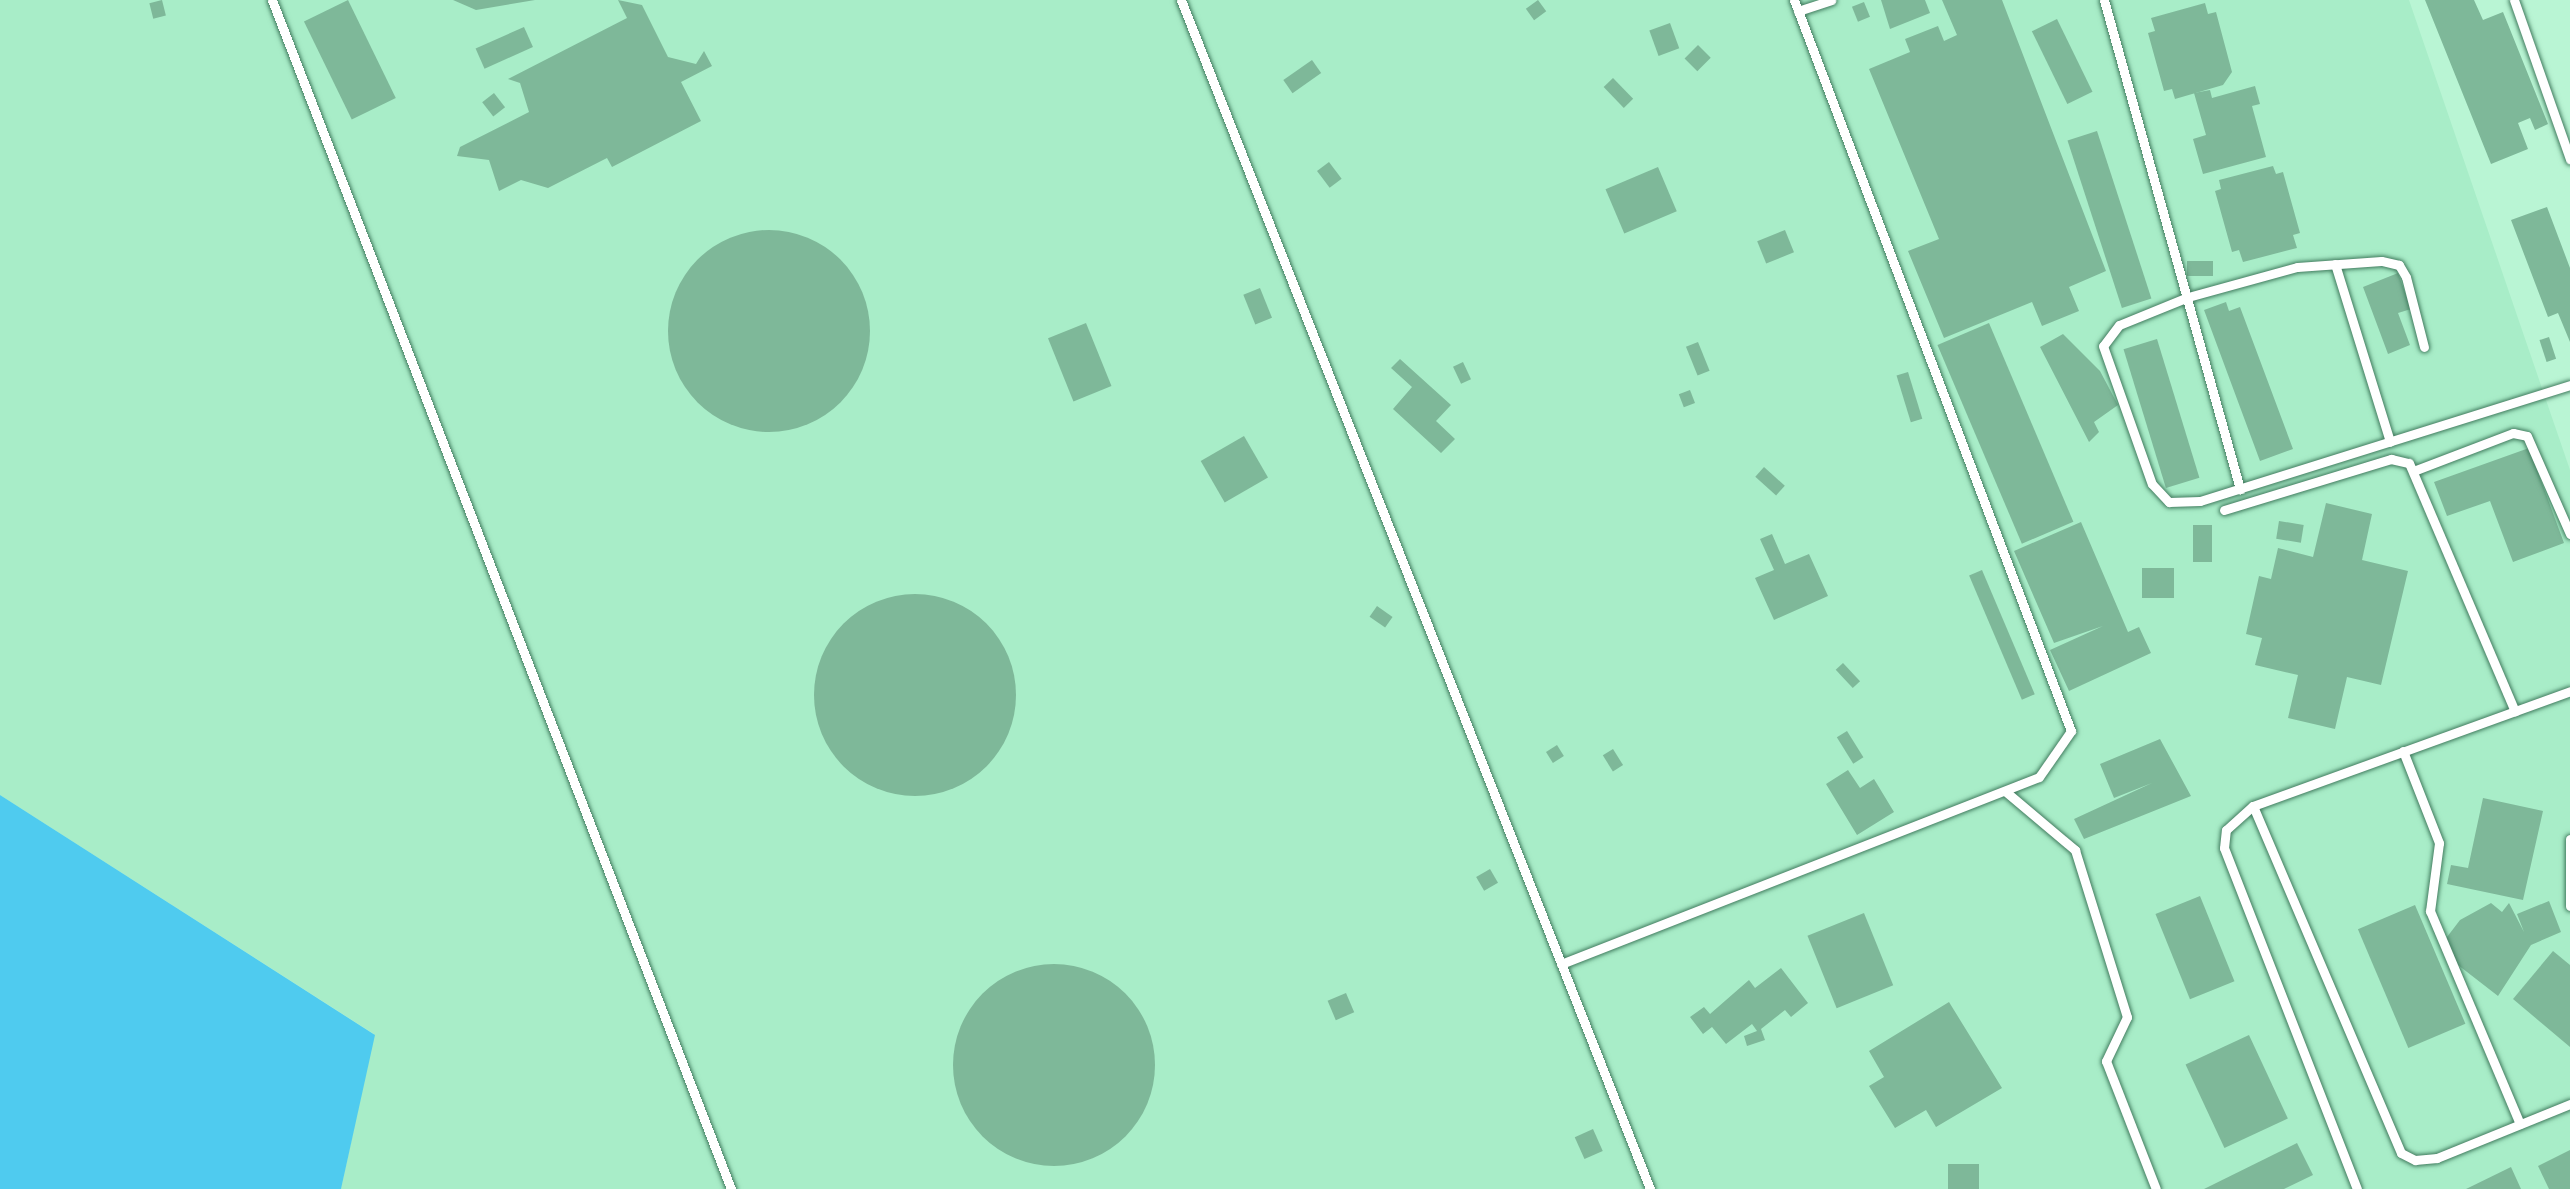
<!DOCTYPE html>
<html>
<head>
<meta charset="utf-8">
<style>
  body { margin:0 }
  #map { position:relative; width:2570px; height:1189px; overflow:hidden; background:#b9f5d4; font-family:"Open Sans",sans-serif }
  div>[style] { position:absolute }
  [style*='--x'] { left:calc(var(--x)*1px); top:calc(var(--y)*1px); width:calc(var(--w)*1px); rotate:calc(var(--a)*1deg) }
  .built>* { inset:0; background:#a8edc8 }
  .water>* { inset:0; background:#4fcbef }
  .building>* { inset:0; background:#7eb899; transform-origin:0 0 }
  .round { border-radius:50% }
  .roads { filter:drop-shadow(0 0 2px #427c5f) drop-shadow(0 0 2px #427c5f) }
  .lane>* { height:9px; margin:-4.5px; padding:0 4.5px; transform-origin:4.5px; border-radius:4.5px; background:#fff }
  span { translate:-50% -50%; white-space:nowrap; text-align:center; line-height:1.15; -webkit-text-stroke:10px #fff; paint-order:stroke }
</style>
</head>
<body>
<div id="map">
  <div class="built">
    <i style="clip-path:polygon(0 0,2409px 0,2570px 470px,2570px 1189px,341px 1189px,374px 1034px,0 795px)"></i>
  </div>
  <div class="water">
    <i style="clip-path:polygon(0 795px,375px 1035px,341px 1189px,0 1189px)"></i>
  </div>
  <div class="building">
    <i style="left:162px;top:0;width:16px;height:13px;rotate:76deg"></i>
    <i style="left:348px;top:0;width:109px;height:49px;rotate:64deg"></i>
    <i style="clip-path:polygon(453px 0,535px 0,476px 10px)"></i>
    <i style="clip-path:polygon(618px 0,642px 5px,668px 57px,696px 64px,704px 51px,712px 66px,681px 82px,701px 121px,612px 167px,607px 158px,548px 188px,521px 180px,499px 191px,489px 160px,457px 156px,460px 147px,529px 112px,520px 83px,508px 79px,627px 18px)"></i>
    <i style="left:1538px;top:0;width:14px;height:15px;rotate:54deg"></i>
    <i style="clip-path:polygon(1881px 0,1925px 0,1930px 13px,1890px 29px)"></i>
    <i style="clip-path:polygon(1942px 0,2002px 0,2106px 271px,2069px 287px,2079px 311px,2042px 326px,2032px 302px,1944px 338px,1908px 251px,1939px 239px,1869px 69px,1910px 52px,1905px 39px,1938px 26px,1944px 41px,1957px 35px)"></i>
    <i style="clip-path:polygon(2425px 0,2474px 0,2483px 20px,2503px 12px,2548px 124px,2535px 130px,2530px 118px,2518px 123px,2528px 149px,2491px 164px)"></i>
    <i style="left:1864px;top:2px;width:16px;height:13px;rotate:68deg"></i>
    <i style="clip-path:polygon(2205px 3px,2208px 14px,2216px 12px,2232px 72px,2223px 85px,2175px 99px,2172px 89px,2164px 91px,2148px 33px,2155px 31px,2151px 18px)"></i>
    <i style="left:2057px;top:19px;width:81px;height:28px;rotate:64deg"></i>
    <i style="left:1670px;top:23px;width:27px;height:22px;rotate:70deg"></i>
    <i style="left:524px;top:27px;width:22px;height:53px;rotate:66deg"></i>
    <i style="left:1698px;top:45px;width:18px;height:19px;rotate:45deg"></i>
    <i style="left:1312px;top:60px;width:16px;height:35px;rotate:55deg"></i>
    <i style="left:1613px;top:78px;width:29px;height:13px;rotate:46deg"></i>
    <i style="clip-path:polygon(2255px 86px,2260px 104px,2252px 106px,2266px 157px,2203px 174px,2193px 139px,2206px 135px,2194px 93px,2210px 90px,2212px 98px)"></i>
    <i style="left:494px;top:93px;width:18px;height:15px;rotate:52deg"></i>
    <i style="left:2097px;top:131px;width:176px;height:31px;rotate:72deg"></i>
    <i style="left:1329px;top:162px;width:21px;height:15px;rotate:53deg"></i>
    <i style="clip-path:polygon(2273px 166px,2276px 174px,2283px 172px,2300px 233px,2293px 235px,2297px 248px,2243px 262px,2239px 250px,2232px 252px,2215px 191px,2221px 189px,2219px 180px)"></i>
    <i style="left:1658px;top:167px;width:48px;height:57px;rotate:67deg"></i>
    <i style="clip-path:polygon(2547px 207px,2570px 268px,2570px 342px,2558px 313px,2548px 317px,2511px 220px)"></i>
    <i style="left:1785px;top:230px;width:24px;height:30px;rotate:68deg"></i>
    <i class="round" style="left:668px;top:230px;width:202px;height:202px"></i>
    <i style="left:2187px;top:261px;width:26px;height:15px"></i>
    <i style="clip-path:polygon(2398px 273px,2411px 309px,2398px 313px,2410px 345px,2388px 354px,2363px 287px)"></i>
    <i style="left:1260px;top:288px;width:32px;height:18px;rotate:68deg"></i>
    <i style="clip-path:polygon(2226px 302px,2229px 311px,2240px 307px,2293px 449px,2260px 461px,2204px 310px)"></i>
    <i style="left:1086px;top:323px;width:68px;height:41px;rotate:68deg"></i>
    <i style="left:1989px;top:323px;width:216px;height:56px;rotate:67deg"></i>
    <i style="clip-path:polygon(2063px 334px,2100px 371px,2118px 405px,2094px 422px,2099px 432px,2089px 442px,2040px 347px)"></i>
    <i style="left:2549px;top:337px;width:23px;height:10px;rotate:72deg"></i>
    <i style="left:2157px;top:339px;width:145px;height:35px;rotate:73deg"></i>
    <i style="left:1698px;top:342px;width:31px;height:13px;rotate:68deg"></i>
    <i style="clip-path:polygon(1400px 359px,1451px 405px,1436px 421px,1455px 439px,1441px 453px,1393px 409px,1412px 387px,1391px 368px)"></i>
    <i style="left:1463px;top:362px;width:19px;height:11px;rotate:65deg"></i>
    <i style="left:1908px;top:372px;width:49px;height:12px;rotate:73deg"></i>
    <i style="left:1690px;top:390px;width:14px;height:12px;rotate:69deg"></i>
    <i style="left:1244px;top:436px;width:48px;height:50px;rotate:60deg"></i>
    <i style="clip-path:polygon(2529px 448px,2564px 543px,2513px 562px,2490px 501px,2447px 516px,2434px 482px)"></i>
    <i style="left:1764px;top:467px;width:28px;height:13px;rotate:42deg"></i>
    <i style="clip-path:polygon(2326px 503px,2372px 514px,2362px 560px,2408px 571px,2381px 685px,2347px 677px,2335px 729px,2288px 718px,2298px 675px,2255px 665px,2262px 638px,2246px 634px,2259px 576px,2271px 579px,2278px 548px,2313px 557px)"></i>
    <i style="left:2279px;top:521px;width:25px;height:18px;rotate:9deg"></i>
    <i style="clip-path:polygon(2081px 522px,2128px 632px,2139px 627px,2151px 653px,2069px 691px,2050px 650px,2103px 626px,2054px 643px,2014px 551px)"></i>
    <i style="left:2193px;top:525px;width:19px;height:37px"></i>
    <i style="clip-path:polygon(1772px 534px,1785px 564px,1809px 554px,1828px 596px,1774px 620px,1755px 578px,1774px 570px,1760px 539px)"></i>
    <i style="left:2142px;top:568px;width:32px;height:30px"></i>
    <i style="left:1982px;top:570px;width:135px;height:14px;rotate:67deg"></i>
    <i class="round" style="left:814px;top:594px;width:202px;height:202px"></i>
    <i style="left:1377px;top:606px;width:19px;height:13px;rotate:35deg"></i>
    <i style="left:1843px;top:663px;width:25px;height:10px;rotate:47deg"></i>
    <i style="left:1847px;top:731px;width:31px;height:12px;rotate:58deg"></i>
    <i style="clip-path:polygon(2160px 739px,2191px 796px,2084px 839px,2074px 819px,2152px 783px,2114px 798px,2100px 764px)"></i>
    <i style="left:1557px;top:745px;width:13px;height:13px;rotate:58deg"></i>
    <i style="left:1613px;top:749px;width:19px;height:12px;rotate:58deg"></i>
    <i style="clip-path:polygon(1848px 770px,1860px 788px,1874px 779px,1894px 812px,1857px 835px,1826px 784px)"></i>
    <i style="clip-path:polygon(2483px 798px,2543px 811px,2523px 900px,2447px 884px,2451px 865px,2468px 868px)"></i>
    <i style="left:1490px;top:869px;width:16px;height:16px;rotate:60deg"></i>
    <i style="left:2200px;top:896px;width:92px;height:48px;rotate:68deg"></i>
    <i style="clip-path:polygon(2549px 901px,2561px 932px,2531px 945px,2498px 996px,2458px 965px,2444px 941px,2460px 920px,2491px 903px,2502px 912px,2509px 903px,2524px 932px,2517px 914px)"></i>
    <i style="left:2415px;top:905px;width:129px;height:62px;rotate:67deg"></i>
    <i style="left:1864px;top:913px;width:78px;height:61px;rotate:68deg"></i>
    <i style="clip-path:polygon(2553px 951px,2570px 965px,2570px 1047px,2513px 999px)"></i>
    <i class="round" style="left:953px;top:964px;width:202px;height:202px"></i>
    <i style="clip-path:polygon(1781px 968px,1808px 1003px,1791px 1017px,1785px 1010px,1761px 1029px,1765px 1040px,1747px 1046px,1744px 1036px,1757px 1031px,1752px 1024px,1726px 1044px,1712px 1027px,1703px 1034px,1690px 1017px,1704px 1007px,1710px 1014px,1749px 980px,1755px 988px)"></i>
    <i style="left:1346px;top:993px;width:21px;height:20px;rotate:67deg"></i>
    <i style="clip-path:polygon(1949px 1002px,2002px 1088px,1936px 1127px,1926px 1110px,1895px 1128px,1869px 1086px,1884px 1077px,1869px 1051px)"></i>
    <i style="left:2249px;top:1035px;width:92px;height:70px;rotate:65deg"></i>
    <i style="left:1593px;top:1129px;width:24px;height:20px;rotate:66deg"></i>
    <i style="clip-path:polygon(2297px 1143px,2313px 1175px,2284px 1189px,2204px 1189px)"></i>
    <i style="clip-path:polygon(2570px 1150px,2570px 1189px,2549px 1189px,2538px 1166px)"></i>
    <i style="left:1948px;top:1164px;width:31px;height:25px"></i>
    <i style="clip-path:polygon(2511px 1167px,2521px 1189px,2466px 1189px)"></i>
  </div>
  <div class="roads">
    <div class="lane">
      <i style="--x:272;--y:0;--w:1275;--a:68.89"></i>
      <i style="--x:1181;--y:0;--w:1278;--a:68.47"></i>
      <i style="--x:2104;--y:0;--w:508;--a:74.46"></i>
      <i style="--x:2514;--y:0;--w:169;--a:70.6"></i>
      <i style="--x:1798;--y:11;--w:35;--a:-18"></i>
      <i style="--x:2335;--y:264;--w:186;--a:72.8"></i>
      <i style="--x:2424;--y:347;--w:72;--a:-104.4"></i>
      <i style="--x:2406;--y:277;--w:14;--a:-120"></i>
      <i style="--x:2399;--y:265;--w:18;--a:-167"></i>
      <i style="--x:2381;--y:261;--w:84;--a:175.9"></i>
      <i style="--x:2297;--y:267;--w:113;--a:164.6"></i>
      <i style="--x:2188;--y:297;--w:74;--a:157.9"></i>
      <i style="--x:2119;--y:325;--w:26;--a:127"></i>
      <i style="--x:2103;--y:346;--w:146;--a:70.5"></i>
      <i style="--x:2152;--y:484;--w:25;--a:47"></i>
      <i style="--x:2169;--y:502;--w:31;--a:-2"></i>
      <i style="--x:2200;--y:501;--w:388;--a:-17.4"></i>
      <i style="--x:2416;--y:470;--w:104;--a:-20.9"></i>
      <i style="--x:2513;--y:433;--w:14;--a:12"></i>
      <i style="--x:2527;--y:436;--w:107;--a:66.3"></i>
      <i style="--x:2224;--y:510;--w:175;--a:-17"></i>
      <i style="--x:2391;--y:459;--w:18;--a:13"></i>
      <i style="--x:2409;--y:463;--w:270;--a:66.9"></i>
      <i style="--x:2403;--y:751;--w:99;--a:68.6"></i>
      <i style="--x:2439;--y:843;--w:69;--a:97.5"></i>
      <i style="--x:2430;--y:911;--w:231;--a:67.1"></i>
      <i style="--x:2005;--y:791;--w:92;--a:40.1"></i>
      <i style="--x:2075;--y:850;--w:175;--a:72.7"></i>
      <i style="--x:2127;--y:1017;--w:49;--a:115.5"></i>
      <i style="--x:2106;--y:1061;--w:137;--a:68.7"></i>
      <i style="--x:2253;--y:806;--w:377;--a:66.9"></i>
      <i style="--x:2401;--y:1153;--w:16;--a:27"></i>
      <i style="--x:2415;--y:1160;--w:22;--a:-5"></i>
      <i style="--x:2437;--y:1158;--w:144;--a:-22.1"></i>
      <i style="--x:2570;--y:839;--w:67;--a:90"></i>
      <i style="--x:1561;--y:964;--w:513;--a:-21.37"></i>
      <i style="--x:2039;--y:777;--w:56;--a:-55.2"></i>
      <i style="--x:2071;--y:731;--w:782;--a:-110.75"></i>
      <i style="--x:2357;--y:1189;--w:366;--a:-111.3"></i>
      <i style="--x:2224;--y:848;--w:18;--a:-84"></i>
      <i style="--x:2226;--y:830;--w:36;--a:-42"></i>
      <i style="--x:2253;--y:806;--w:337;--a:-19.9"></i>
    </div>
  </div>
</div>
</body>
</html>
